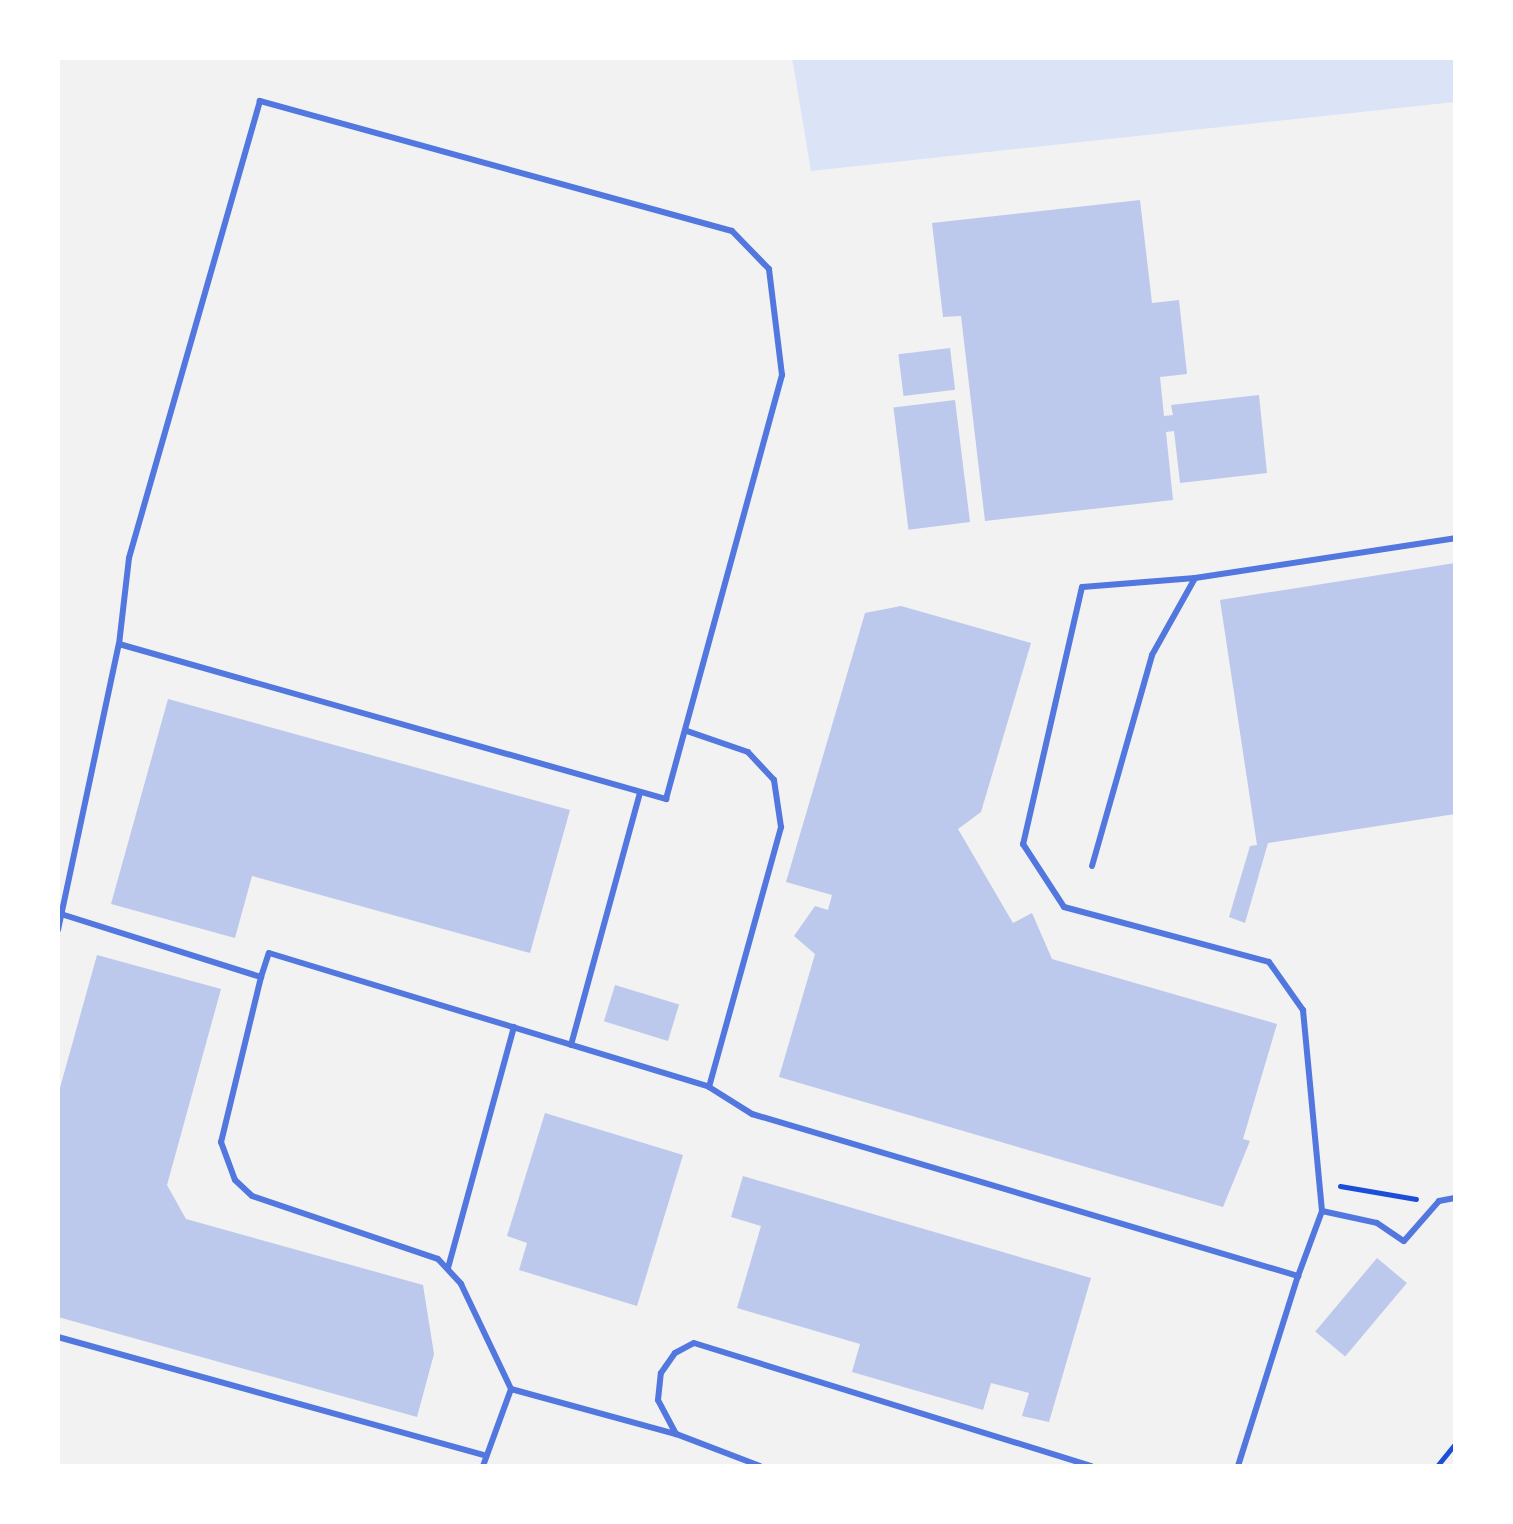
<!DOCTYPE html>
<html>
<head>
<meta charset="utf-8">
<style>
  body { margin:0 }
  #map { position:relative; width:1513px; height:1524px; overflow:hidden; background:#f2f2f2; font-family:Jost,sans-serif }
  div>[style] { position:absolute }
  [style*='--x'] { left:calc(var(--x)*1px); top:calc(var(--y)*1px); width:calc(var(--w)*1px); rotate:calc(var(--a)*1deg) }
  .green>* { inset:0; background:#dbe4f7 }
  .building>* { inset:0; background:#bdc9ec; transform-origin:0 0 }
  .path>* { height:5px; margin:-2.5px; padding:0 2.5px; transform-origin:2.5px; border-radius:2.5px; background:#1d4ed8 }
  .service>* { height:6px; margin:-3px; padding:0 3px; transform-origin:3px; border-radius:3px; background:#5277de }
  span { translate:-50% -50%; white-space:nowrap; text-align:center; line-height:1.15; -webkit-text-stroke:6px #fff; paint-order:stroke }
  .frame { position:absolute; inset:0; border:60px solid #fff; pointer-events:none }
</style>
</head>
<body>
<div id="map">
  <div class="green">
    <i style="clip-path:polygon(792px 58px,1455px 58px,1455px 102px,811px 171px)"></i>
  </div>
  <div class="building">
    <i style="clip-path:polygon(1140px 200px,1152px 303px,1179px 300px,1187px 374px,1160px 377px,1164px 416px,1173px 415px,1171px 405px,1259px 395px,1267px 473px,1180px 483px,1174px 431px,1166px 432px,1173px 500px,985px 521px,961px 316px,943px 317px,932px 223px)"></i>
    <i style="left:950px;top:348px;width:42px;height:52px;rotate:83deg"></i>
    <i style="left:955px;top:400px;width:123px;height:62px;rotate:83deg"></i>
    <i style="clip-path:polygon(1455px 563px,1455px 814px,1268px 843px,1245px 923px,1229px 917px,1250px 846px,1257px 845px,1220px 600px)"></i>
    <i style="clip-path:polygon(901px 606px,1031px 643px,981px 812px,958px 829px,1013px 923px,1032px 913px,1052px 959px,1277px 1024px,1243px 1139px,1250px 1141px,1223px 1207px,779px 1077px,815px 954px,794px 936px,815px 906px,828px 910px,832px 895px,786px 882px,865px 613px)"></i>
    <i style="clip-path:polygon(168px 699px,570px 810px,530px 953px,252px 876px,235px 938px,111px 904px)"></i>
    <i style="clip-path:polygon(97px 955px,221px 989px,167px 1185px,186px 1219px,423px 1285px,434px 1354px,417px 1417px,58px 1317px,58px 1095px)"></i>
    <i style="left:615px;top:985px;width:67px;height:38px;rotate:17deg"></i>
    <i style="clip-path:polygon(545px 1113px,683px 1155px,637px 1306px,519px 1270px,527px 1243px,507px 1236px)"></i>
    <i style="clip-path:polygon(743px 1176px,1091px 1278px,1049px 1422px,1022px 1416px,1029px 1393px,991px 1383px,983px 1410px,852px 1372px,860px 1344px,737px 1308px,761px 1226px,731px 1217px)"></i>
    <i style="left:1377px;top:1258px;width:39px;height:96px;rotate:40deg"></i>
  </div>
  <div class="path">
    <i style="--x:1340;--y:1186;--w:77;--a:9.7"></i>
    <i style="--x:1437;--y:1466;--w:28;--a:-51"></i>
  </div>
  <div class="service">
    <i style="--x:1195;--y:578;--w:113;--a:175.4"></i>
    <i style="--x:1082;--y:587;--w:264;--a:102.9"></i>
    <i style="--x:1023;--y:844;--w:75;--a:56.9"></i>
    <i style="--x:1064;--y:907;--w:212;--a:15"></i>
    <i style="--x:1269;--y:962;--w:59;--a:54.7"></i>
    <i style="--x:1303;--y:1010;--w:202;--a:84.6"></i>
    <i style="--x:1092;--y:866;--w:219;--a:-74.1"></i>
    <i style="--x:1152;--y:655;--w:88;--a:-60.8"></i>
    <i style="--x:1195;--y:578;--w:263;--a:-8.7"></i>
    <i style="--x:61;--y:914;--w:210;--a:17.5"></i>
    <i style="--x:261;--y:977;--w:25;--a:-72"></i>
    <i style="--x:269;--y:953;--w:460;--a:16.9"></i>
    <i style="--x:709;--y:1087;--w:270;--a:-74.5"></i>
    <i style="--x:781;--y:827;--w:48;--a:-98.5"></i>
    <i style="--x:774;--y:780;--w:38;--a:-133"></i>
    <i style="--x:748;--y:752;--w:65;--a:-161"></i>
    <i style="--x:58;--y:930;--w:292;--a:-78"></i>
    <i style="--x:119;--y:644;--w:569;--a:15.82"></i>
    <i style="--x:666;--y:799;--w:440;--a:-74.7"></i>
    <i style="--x:782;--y:375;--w:107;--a:-97"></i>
    <i style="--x:769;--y:269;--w:53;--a:-134.2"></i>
    <i style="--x:732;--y:231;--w:490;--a:-164.6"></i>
    <i style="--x:260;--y:101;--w:475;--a:106"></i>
    <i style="--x:129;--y:558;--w:87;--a:96.6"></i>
    <i style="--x:261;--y:977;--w:170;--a:103.6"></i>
    <i style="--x:221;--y:1142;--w:40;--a:69.8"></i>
    <i style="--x:235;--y:1180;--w:23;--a:43"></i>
    <i style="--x:252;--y:1196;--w:196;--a:18.7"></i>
    <i style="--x:438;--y:1259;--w:34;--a:47"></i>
    <i style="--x:461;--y:1284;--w:116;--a:64.5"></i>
    <i style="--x:511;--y:1389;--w:171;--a:15.3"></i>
    <i style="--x:571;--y:1045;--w:262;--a:-74.7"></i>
    <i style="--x:709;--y:1087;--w:51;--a:32.1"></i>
    <i style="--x:752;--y:1114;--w:570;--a:16.53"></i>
    <i style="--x:1298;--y:1276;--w:69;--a:-69.7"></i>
    <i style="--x:1322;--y:1211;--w:56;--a:12.3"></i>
    <i style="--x:1377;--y:1223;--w:32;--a:34"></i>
    <i style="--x:1404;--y:1241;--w:53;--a:-48.8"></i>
    <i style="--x:1439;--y:1201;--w:16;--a:-11"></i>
    <i style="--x:448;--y:1268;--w:250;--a:-74.7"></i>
    <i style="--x:58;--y:1337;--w:444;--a:15.5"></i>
    <i style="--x:483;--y:1466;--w:82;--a:-70"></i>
    <i style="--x:760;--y:1466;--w:90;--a:-159.1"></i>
    <i style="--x:676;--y:1434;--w:38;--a:-118"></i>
    <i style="--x:658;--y:1400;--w:27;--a:-84"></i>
    <i style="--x:661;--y:1373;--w:24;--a:-55"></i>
    <i style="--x:675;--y:1353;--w:21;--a:-28"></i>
    <i style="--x:694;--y:1343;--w:416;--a:17.2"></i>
    <i style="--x:1238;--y:1466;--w:199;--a:-72.5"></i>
  </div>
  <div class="frame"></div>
</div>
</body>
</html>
